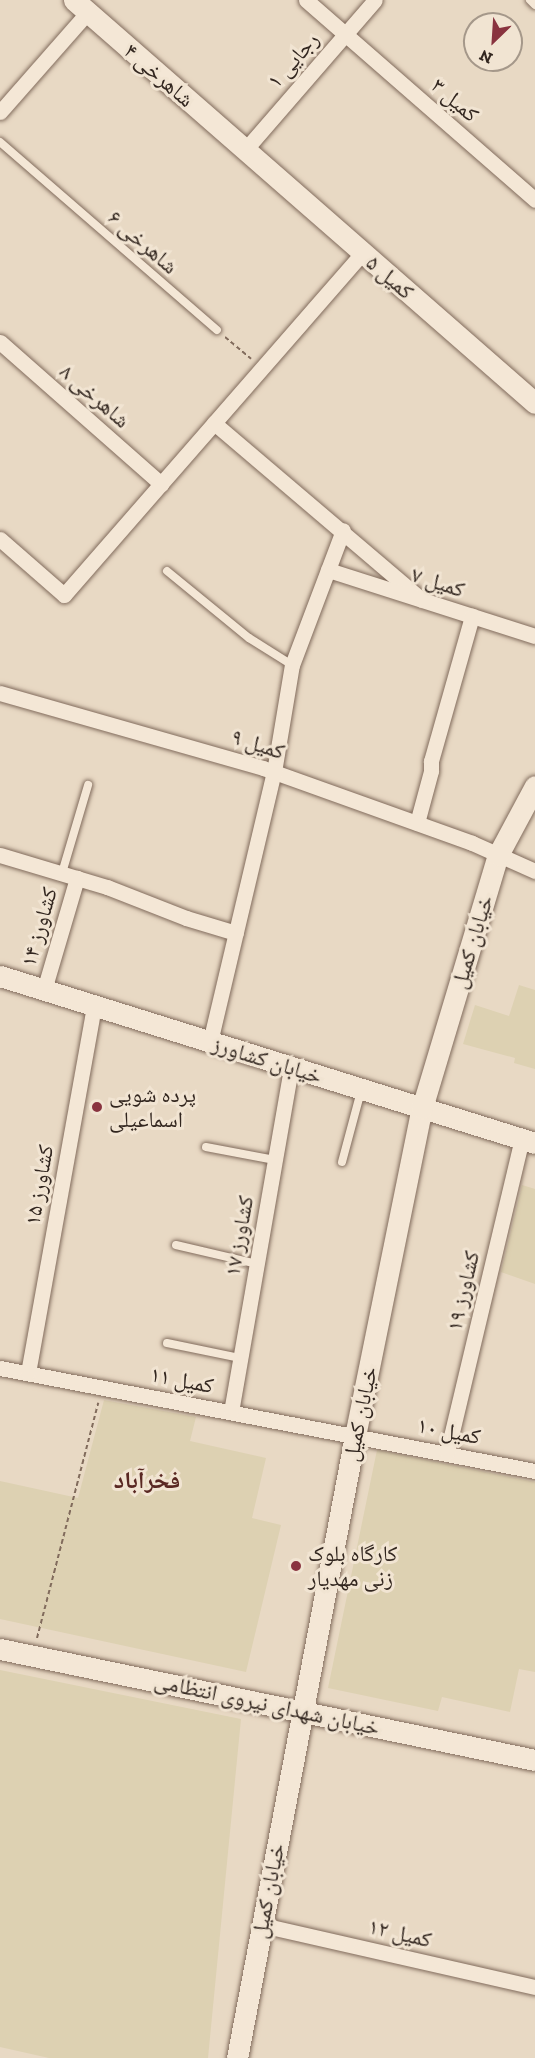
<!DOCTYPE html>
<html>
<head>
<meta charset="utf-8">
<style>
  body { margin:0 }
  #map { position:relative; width:535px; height:2058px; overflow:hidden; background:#e8d9c4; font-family:"Zilla Slab","Noto Naskh Arabic",serif }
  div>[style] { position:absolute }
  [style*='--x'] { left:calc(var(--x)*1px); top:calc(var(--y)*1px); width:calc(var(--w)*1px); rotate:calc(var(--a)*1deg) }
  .farmland>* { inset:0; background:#ddd1b2 }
  .path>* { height:2px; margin-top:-1px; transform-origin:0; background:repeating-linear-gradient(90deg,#816b5c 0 4.5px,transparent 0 7.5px) }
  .roads { filter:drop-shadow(0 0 2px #816b5c) drop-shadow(0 0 2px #816b5c) }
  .lane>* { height:8px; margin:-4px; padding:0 4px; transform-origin:4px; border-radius:4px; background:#f4e7d6 }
  .street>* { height:15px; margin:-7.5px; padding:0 7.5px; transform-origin:7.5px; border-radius:7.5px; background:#f4e7d6 }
  .secondary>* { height:21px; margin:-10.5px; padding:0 10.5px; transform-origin:10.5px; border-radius:10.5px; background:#f4e7d6 }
  .dots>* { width:16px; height:16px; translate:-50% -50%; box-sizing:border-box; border:3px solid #f1e4d2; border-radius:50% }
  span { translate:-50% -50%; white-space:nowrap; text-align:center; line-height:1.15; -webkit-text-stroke:6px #f1e4d2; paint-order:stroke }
  .street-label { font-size:22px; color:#32261f }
  .poi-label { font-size:22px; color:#32261f }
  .left { translate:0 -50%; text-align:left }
  .neighbourhood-label { font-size:24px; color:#5a2823; font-weight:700 }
  .north { position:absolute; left:463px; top:12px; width:60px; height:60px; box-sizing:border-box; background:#f1e4d2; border:2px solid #a5988a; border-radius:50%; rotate:205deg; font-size:16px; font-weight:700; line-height:24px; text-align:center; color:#32261f }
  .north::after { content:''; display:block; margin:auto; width:21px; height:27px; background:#89333f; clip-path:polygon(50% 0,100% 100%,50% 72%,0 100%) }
</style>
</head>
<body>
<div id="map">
  <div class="farmland">
    <i style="clip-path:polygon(519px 985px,535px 990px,535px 1069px,514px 1063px,515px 1058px,463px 1044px,475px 1005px,509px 1016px)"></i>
    <i style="clip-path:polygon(522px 1185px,535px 1189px,535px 1284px,501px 1272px)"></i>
    <i style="clip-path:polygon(104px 1400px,196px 1417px,190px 1441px,266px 1458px,252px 1518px,281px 1525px,246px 1672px,0 1619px,0 1481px,78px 1498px)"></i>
    <i style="clip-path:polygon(377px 1450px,535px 1482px,535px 1672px,519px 1669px,510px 1712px,442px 1697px,438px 1711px,328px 1688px)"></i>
    <i style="clip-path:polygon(0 1670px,241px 1719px,208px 2058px,49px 2058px,0 2047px)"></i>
  </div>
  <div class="path">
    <i style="--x:225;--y:337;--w:34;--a:40"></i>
    <i style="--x:37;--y:1638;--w:243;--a:-75.4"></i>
  </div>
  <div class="roads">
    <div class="lane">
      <i style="--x:530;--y:0;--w:7;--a:45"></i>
      <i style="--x:0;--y:142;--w:287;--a:40.9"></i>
      <i style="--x:167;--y:571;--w:106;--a:39.3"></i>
      <i style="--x:249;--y:638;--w:51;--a:32.1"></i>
      <i style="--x:62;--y:873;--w:92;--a:-73.5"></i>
      <i style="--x:206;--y:1147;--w:70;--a:10.7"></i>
      <i style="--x:342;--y:1162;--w:73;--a:-75"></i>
      <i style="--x:176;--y:1245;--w:83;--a:13.2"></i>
      <i style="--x:167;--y:1343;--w:75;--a:11.6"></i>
    </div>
    <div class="street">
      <i style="--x:306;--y:0;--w:304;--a:41.1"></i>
      <i style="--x:0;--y:112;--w:133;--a:-48.7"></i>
      <i style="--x:245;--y:150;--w:198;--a:-49.1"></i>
      <i style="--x:0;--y:342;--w:215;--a:41.4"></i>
      <i style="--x:214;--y:423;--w:273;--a:40.4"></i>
      <i style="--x:0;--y:539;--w:85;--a:41.2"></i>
      <i style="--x:64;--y:595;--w:454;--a:-48.9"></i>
      <i style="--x:328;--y:570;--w:217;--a:17.7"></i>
      <i style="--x:0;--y:693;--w:273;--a:15.9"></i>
      <i style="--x:263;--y:768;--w:222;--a:19.7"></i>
      <i style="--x:472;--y:843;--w:69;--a:24"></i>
      <i style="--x:417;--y:823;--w:54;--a:-74.9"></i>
      <i style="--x:431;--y:771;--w:10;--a:-90"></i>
      <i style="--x:431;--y:761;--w:151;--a:-74.2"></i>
      <i style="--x:0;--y:855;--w:112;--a:16.7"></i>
      <i style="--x:107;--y:887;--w:85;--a:21.4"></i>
      <i style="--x:186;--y:918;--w:52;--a:16.7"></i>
      <i style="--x:44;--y:990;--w:117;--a:-73.6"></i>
      <i style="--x:210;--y:1042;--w:277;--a:-76.7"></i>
      <i style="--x:274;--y:772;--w:109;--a:-80.5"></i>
      <i style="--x:292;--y:665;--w:144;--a:-69.3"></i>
      <i style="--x:0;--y:1368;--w:545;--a:10.9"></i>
      <i style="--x:28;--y:1373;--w:373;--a:-79.8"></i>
      <i style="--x:231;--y:1412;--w:350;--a:-80.1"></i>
      <i style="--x:447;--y:1453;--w:323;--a:-76.6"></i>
      <i style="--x:262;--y:1925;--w:280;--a:12.8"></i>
    </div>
    <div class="secondary">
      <i style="--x:74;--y:0;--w:612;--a:41.16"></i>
      <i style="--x:0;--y:976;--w:560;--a:17.34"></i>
      <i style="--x:0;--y:1649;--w:546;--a:11.72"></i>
      <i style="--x:237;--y:2058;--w:633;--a:-79.26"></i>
      <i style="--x:355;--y:1436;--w:335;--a:-78.5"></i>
      <i style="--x:422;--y:1108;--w:264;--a:-73.3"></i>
      <i style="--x:498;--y:855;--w:78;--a:-61.8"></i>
    </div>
  </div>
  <div class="dots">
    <i style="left:97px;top:1107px;background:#89333f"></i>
    <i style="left:296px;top:1566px;background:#89333f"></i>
  </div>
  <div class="street-label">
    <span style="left:293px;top:60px;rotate:-49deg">رجایی ۱</span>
    <span style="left:159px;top:75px;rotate:41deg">شاهرخی ۴</span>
    <span style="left:455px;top:100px;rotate:41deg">کمیل ۳</span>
    <span style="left:143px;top:242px;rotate:41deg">شاهرخی ۶</span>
    <span style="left:390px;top:277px;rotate:41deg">کمیل ۵</span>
    <span style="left:95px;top:396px;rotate:41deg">شاهرخی ۸</span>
    <span style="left:438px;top:582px;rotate:18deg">کمیل ۷</span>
    <span style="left:258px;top:744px;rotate:18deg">کمیل ۹</span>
    <span style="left:39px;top:927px;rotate:-74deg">کشاورز ۱۴</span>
    <span style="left:472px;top:942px;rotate:-73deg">خیابان کمیل</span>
    <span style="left:267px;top:1060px;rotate:17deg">خیابان کشاورز</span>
    <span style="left:39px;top:1185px;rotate:-80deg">کشاورز ۱۵</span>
    <span style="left:239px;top:1236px;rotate:-80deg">کشاورز ۱۷</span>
    <span style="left:463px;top:1291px;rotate:-77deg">کشاورز ۱۹</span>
    <span style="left:182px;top:1380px;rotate:11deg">کمیل ۱۱</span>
    <span style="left:360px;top:1414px;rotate:-78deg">خیابان کمیل</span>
    <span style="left:449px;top:1431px;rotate:11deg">کمیل ۱۰</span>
    <span style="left:267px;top:1704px;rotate:12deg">خیابان شهدای نیروی انتظامی</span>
    <span style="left:268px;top:1891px;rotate:-79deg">خیابان کمیل</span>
    <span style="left:400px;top:1933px;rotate:13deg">کمیل ۱۲</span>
  </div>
  <div class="poi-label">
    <span class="left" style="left:109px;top:1107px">پرده شویی<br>اسماعیلی</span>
    <span class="left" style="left:308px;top:1566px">کارگاه بلوک<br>زنی مهدیار</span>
  </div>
  <div class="neighbourhood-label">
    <span style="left:147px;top:1480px">فخرآباد</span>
  </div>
  <div class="north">N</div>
</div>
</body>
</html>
